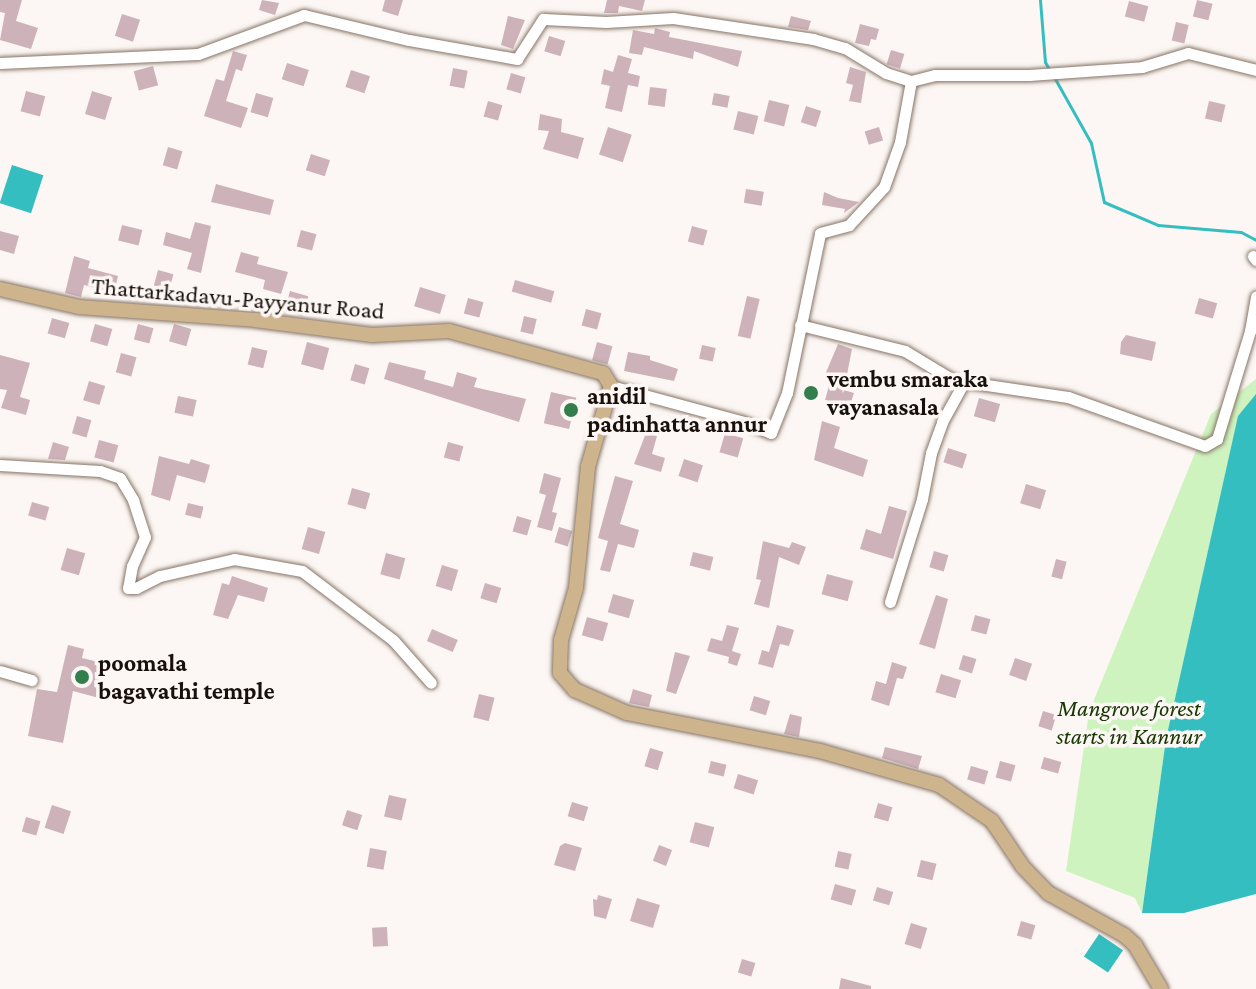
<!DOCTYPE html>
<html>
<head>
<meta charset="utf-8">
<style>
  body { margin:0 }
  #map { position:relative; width:1256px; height:989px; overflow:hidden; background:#fcf7f4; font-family:"Crimson Pro",serif }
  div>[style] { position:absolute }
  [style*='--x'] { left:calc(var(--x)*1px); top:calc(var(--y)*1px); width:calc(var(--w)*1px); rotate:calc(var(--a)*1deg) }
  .green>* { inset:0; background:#cff3bf }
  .water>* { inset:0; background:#34bebf; transform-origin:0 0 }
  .stream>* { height:3px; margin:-1.5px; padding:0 1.5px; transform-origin:1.5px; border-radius:1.5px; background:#34bebf }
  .building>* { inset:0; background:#ceb2ba; transform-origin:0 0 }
  .roads { filter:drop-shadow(0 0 2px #877365) drop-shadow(0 0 2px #877365) }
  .minor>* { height:11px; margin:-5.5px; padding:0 5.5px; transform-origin:5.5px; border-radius:5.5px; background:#fff }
  .major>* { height:14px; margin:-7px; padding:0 7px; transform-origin:7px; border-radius:7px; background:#cdb48c }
  .dots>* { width:22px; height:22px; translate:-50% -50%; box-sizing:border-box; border:4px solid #fcf7f4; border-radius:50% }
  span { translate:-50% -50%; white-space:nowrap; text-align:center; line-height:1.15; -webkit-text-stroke:7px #fcf7f4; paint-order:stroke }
  .street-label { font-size:24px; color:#18100b }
  .poi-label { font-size:24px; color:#18100b; font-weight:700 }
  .left { translate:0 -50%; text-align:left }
  .park-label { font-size:24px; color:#163602; font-style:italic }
</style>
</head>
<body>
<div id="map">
  <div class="green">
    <i style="clip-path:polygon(1256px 379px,1256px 410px,1238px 417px,1166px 739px,1142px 913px,1135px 898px,1066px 871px,1089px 712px,1211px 414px)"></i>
  </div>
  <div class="water">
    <i style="left:12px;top:165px;width:33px;height:40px;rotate:18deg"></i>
    <i style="clip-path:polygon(1256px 394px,1256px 894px,1184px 913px,1142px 913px,1166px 739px,1238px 416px)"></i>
    <i style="left:1099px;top:934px;width:29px;height:27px;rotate:34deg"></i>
  </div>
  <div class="stream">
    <i style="--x:1040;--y:0;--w:62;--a:85.4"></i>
    <i style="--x:1045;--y:62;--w:10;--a:61"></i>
    <i style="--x:1054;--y:77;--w:76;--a:60.7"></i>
    <i style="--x:1091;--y:143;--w:60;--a:77.6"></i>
    <i style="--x:1104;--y:202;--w:59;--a:23.1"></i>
    <i style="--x:1158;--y:225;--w:83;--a:4.8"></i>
    <i style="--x:1241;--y:232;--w:17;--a:28"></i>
  </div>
  <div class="building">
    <i style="clip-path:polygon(0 0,22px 0,16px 21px,38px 28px,31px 49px,0 40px,5px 13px,0 12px)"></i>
    <i style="clip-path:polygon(262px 0,279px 3px,275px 15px,259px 10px)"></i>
    <i style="clip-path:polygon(385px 0,403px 0,398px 16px,382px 11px)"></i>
    <i style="clip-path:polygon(607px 0,645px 0,642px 11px,619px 6px,618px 13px,604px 13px)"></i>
    <i style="left:1197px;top:0;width:16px;height:17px;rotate:14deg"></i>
    <i style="left:1129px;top:1px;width:20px;height:16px;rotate:15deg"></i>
    <i style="left:122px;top:14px;width:19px;height:23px;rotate:18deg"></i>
    <i style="clip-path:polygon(508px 16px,525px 20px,513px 49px,501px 45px)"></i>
    <i style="clip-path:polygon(791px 16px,811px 21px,808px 30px,788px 27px)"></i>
    <i style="left:1176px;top:22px;width:13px;height:19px;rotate:13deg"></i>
    <i style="clip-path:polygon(860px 24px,879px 29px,876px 40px,871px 39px,869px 46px,855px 43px)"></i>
    <i style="clip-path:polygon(655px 28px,670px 32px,669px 37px,742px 51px,738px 67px,694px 51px,693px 59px,644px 47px,642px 55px,629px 53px,633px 30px,654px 34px)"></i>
    <i style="left:549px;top:36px;width:17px;height:16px;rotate:17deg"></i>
    <i style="left:891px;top:50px;width:14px;height:15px;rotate:17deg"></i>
    <i style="clip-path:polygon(233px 51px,247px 55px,242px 71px,236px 69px,226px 101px,248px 108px,241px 128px,204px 116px,216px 79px,224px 81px)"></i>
    <i style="clip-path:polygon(618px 55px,632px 59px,628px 73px,640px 76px,638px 87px,628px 85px,622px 112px,605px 108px,610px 86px,601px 84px,604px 69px,613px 72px)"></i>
    <i style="left:287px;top:63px;width:23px;height:17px;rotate:18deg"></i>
    <i style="left:153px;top:66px;width:20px;height:20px;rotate:75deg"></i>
    <i style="clip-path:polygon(850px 67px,866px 72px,861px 103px,849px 101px,853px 85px,846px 83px)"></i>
    <i style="left:453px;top:68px;width:15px;height:18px;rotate:11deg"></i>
    <i style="left:351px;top:70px;width:20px;height:18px;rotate:18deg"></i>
    <i style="left:511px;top:73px;width:15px;height:17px;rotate:16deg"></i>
    <i style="left:650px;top:87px;width:17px;height:18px;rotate:7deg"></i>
    <i style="left:26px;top:91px;width:20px;height:21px;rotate:15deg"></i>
    <i style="left:92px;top:91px;width:21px;height:24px;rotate:17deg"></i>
    <i style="left:256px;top:93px;width:18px;height:20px;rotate:16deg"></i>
    <i style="left:714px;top:93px;width:16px;height:12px;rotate:11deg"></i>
    <i style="left:769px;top:100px;width:21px;height:22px;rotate:14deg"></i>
    <i style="left:488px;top:101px;width:15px;height:16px;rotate:16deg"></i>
    <i style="left:1209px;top:101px;width:17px;height:18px;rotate:13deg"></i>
    <i style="left:806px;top:106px;width:16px;height:17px;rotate:18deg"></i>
    <i style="left:738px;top:111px;width:21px;height:19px;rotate:14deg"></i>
    <i style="clip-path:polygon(540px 114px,562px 119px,561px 132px,584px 138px,578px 159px,543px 149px,549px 131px,538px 130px)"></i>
    <i style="left:608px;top:127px;width:25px;height:29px;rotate:18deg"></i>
    <i style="left:879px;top:127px;width:14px;height:15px;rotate:73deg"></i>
    <i style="left:168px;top:147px;width:15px;height:19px;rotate:16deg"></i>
    <i style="left:311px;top:154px;width:20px;height:17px;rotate:18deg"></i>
    <i style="clip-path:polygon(216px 184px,274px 200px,270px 215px,211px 202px)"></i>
    <i style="left:746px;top:189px;width:18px;height:14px;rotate:9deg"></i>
    <i style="clip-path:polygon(824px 192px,838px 198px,859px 202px,844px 213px,845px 209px,822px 205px)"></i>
    <i style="clip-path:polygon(195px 222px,211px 226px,201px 273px,187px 269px,192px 253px,163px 245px,166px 232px,190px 239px)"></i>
    <i style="left:122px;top:225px;width:21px;height:16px;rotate:14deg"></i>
    <i style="left:692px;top:226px;width:16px;height:16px;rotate:15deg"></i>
    <i style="left:301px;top:230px;width:16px;height:17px;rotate:15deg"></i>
    <i style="clip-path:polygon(0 231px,19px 236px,14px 254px,0 250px)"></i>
    <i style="clip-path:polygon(241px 252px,259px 257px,257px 264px,288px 272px,281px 294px,263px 289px,265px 280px,235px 272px)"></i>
    <i style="clip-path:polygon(74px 256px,90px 261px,88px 268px,118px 276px,114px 293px,84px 285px,81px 297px,65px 293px)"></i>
    <i style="left:158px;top:270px;width:16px;height:16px;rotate:15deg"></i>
    <i style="left:515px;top:280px;width:41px;height:12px;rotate:16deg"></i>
    <i style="left:420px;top:287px;width:27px;height:20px;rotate:17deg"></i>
    <i style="left:290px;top:291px;width:19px;height:21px;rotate:16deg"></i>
    <i style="left:747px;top:296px;width:13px;height:41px;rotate:13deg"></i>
    <i style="left:468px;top:298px;width:16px;height:16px;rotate:15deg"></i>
    <i style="left:1199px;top:298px;width:19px;height:16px;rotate:16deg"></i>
    <i style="left:586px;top:309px;width:16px;height:17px;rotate:15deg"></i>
    <i style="left:524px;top:316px;width:13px;height:16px;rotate:13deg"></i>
    <i style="left:52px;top:318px;width:18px;height:16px;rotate:16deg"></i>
    <i style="left:95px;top:324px;width:18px;height:18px;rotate:16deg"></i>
    <i style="left:138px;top:324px;width:16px;height:16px;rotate:15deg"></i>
    <i style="left:174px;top:324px;width:18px;height:18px;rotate:16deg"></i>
    <i style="clip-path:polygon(1126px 335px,1156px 342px,1152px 361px,1120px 354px,1121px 342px)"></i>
    <i style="left:307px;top:342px;width:23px;height:23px;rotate:15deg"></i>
    <i style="left:597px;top:342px;width:16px;height:19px;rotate:15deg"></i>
    <i style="clip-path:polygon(838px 344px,852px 349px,844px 390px,854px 393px,849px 408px,825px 400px,831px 379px,824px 377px)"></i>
    <i style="left:702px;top:345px;width:14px;height:14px;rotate:12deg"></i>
    <i style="left:252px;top:347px;width:16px;height:18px;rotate:14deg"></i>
    <i style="clip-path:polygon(628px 352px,650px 356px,650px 360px,678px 369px,674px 381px,624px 371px)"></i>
    <i style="left:121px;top:353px;width:16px;height:20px;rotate:15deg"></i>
    <i style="clip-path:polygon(0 355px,30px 363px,20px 397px,30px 400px,26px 415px,1px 408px,7px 390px,0 389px)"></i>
    <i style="clip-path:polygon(389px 362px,426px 371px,424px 379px,453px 387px,457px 372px,477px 378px,474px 387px,526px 399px,519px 422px,384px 379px)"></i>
    <i style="left:355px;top:364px;width:15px;height:17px;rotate:16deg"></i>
    <i style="left:89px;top:381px;width:17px;height:20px;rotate:17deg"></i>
    <i style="left:551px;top:392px;width:26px;height:32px;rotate:13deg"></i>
    <i style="left:178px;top:396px;width:19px;height:17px;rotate:12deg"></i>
    <i style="left:979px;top:398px;width:22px;height:19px;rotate:16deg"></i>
    <i style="left:77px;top:416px;width:15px;height:18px;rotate:16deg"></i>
    <i style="clip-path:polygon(822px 421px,840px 427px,834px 448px,868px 460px,863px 477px,814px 460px)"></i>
    <i style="clip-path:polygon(646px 433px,657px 436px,652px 454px,665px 458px,661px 472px,634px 464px)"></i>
    <i style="left:725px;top:433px;width:19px;height:20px;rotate:16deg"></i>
    <i style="left:99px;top:440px;width:20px;height:18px;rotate:15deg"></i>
    <i style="clip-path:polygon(53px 442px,69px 447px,65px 460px,48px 459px)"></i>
    <i style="left:448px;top:442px;width:16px;height:16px;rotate:15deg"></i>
    <i style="left:948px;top:448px;width:20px;height:15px;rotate:18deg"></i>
    <i style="clip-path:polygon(159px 456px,189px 464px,191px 459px,210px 465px,205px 483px,177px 475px,170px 501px,151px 495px)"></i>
    <i style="left:684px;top:459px;width:20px;height:18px;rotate:18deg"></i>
    <i style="clip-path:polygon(544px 473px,561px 478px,552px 512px,557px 513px,552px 531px,537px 527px,546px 495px,539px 493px)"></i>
    <i style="clip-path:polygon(615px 476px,633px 481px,620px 524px,639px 530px,634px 548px,618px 544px,610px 572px,600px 570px,608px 541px,598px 538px)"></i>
    <i style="left:1026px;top:484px;width:21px;height:20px;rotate:17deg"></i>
    <i style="left:352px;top:488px;width:19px;height:17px;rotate:16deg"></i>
    <i style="left:32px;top:502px;width:18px;height:14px;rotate:16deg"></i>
    <i style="left:188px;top:503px;width:16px;height:12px;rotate:14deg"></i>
    <i style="clip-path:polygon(889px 506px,907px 511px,893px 559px,860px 549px,866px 529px,881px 534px)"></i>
    <i style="left:517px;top:516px;width:15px;height:16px;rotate:16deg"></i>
    <i style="left:308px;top:527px;width:18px;height:23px;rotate:16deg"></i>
    <i style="left:559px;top:527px;width:14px;height:16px;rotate:17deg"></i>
    <i style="clip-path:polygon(763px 541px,789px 548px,792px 542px,806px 547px,799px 565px,779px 557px,769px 608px,754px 604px,761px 580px,756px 579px)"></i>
    <i style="left:67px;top:548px;width:19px;height:23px;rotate:16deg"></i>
    <i style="left:934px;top:551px;width:15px;height:17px;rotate:16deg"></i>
    <i style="left:693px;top:552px;width:21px;height:14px;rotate:14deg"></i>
    <i style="left:386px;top:553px;width:20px;height:22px;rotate:15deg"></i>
    <i style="left:1056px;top:559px;width:11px;height:18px;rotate:15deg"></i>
    <i style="left:442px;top:565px;width:17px;height:22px;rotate:17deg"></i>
    <i style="left:827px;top:574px;width:27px;height:21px;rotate:15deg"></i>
    <i style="clip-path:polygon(232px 576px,268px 588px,264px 602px,238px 595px,228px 619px,213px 615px,222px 583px,229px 585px)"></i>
    <i style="left:485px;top:583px;width:17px;height:16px;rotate:17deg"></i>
    <i style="left:613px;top:594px;width:22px;height:19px;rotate:16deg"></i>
    <i style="clip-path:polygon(936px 595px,948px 599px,935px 649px,919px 644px)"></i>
    <i style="left:975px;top:615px;width:16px;height:16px;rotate:15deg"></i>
    <i style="left:587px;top:617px;width:22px;height:19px;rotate:16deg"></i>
    <i style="clip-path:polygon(727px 625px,739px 628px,732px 651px,741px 654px,737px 666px,728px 663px,729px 657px,707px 651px,711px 638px,722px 641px)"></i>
    <i style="clip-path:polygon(777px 625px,794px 630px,789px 646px,780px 644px,773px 668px,758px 664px,762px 650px,769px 652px)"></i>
    <i style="left:432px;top:629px;width:28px;height:13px;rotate:23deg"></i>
    <i style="clip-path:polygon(68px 645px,84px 649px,82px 658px,107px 664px,99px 698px,73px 691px,63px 743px,28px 736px,37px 689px,57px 692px)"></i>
    <i style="clip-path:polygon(675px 652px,690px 656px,676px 694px,666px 691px)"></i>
    <i style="left:963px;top:655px;width:14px;height:15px;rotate:17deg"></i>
    <i style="left:1015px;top:658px;width:18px;height:18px;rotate:19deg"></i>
    <i style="clip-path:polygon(892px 662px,907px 667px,903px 679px,897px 678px,889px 706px,871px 700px,876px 681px,886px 684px)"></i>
    <i style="left:941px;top:674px;width:21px;height:19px;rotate:17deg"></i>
    <i style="clip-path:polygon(633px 689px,652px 695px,649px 707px,629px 703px)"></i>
    <i style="left:479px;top:694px;width:16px;height:24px;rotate:14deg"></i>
    <i style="left:754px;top:696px;width:17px;height:15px;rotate:17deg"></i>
    <i style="left:1043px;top:711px;width:14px;height:16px;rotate:17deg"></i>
    <i style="clip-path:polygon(790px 714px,802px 717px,799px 737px,784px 734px)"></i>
    <i style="clip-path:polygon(885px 747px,922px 756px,918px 769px,882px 758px)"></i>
    <i style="left:650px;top:748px;width:14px;height:19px;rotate:17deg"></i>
    <i style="left:1044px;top:757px;width:18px;height:12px;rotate:16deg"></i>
    <i style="left:711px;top:761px;width:16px;height:12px;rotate:14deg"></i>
    <i style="left:1000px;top:761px;width:16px;height:17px;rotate:15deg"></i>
    <i style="left:971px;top:766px;width:18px;height:14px;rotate:16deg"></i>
    <i style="left:738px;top:774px;width:21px;height:15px;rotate:17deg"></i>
    <i style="left:389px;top:795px;width:18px;height:22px;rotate:13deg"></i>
    <i style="left:572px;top:802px;width:17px;height:15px;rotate:17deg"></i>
    <i style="left:878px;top:803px;width:15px;height:15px;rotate:16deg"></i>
    <i style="left:52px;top:805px;width:20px;height:24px;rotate:18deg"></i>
    <i style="left:347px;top:810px;width:16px;height:16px;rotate:18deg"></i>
    <i style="left:26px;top:817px;width:15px;height:15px;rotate:16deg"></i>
    <i style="left:695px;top:822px;width:20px;height:21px;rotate:15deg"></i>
    <i style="clip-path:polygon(565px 843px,582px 848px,575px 871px,554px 865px,560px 846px)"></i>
    <i style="left:659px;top:845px;width:14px;height:17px;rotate:21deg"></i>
    <i style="left:370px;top:848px;width:17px;height:19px;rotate:10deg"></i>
    <i style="left:838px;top:851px;width:14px;height:16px;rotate:12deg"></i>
    <i style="left:921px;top:860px;width:16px;height:17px;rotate:14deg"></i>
    <i style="left:835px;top:884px;width:22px;height:16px;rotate:16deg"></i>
    <i style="left:877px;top:887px;width:17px;height:14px;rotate:17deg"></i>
    <i style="clip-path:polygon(598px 895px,612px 899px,606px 919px,594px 916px,593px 899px,597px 900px)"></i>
    <i style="left:637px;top:898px;width:24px;height:24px;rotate:17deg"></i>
    <i style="left:1021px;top:921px;width:15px;height:15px;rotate:16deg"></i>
    <i style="left:911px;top:923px;width:17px;height:22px;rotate:17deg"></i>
    <i style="left:387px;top:927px;width:19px;height:15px;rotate:87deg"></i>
    <i style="left:742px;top:959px;width:14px;height:14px;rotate:17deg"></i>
    <i style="clip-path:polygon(841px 978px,871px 986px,871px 989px,839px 989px)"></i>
  </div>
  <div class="roads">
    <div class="minor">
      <i style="--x:0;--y:63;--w:198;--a:-2.6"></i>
      <i style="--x:198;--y:54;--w:113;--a:-20.2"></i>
      <i style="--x:304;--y:15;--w:108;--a:13.4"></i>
      <i style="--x:409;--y:40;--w:110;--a:10"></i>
      <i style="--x:517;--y:59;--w:48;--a:-57"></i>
      <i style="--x:543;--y:19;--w:63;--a:2.7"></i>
      <i style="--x:606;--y:22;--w:67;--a:-3.4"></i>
      <i style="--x:673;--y:18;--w:142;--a:8.5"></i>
      <i style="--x:813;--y:39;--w:33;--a:16"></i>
      <i style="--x:845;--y:48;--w:48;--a:31.4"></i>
      <i style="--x:886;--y:73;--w:26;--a:18"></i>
      <i style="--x:1253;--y:256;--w:5;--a:53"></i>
      <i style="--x:800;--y:325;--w:108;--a:13.9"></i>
      <i style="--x:905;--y:351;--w:56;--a:31.1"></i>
      <i style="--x:953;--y:380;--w:116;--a:8.4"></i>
      <i style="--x:1068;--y:397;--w:145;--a:19.7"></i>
      <i style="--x:1205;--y:446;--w:14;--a:-30"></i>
      <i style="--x:1217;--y:439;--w:113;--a:-73"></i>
      <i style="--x:1250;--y:331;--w:35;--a:-80"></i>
      <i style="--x:611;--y:386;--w:138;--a:15.1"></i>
      <i style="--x:744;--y:422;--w:29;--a:22"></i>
      <i style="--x:771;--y:433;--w:43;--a:-68.2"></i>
      <i style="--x:787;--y:393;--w:163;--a:-78.3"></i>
      <i style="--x:820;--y:233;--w:30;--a:-15"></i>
      <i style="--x:849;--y:225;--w:52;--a:-47.4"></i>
      <i style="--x:884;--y:187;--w:48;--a:-70.4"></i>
      <i style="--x:900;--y:142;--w:62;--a:-79.8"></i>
      <i style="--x:911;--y:81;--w:25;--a:-14"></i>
      <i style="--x:935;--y:75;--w:94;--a:0"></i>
      <i style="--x:1029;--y:75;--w:113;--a:-4"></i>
      <i style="--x:1142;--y:67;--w:48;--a:-16.9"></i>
      <i style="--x:1188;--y:53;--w:70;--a:14"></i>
      <i style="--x:0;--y:465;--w:100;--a:3.4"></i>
      <i style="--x:100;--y:471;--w:21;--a:19"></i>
      <i style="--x:120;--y:478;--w:26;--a:59"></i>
      <i style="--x:133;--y:500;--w:39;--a:72"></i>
      <i style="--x:145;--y:537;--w:32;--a:114"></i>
      <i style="--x:132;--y:566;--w:22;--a:100"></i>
      <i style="--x:128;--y:588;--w:8;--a:0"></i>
      <i style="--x:136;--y:588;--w:27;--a:-27"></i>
      <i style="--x:160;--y:576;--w:76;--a:-12.9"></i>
      <i style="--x:234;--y:559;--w:69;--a:10"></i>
      <i style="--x:302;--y:571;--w:114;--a:37.2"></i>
      <i style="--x:393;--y:640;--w:57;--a:48.5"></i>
      <i style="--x:890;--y:602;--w:108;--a:-72.7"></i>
      <i style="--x:922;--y:499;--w:47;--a:-78.9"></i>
      <i style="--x:931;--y:453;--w:33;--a:-70"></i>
      <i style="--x:942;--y:422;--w:46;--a:-61.2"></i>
      <i style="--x:0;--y:671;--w:33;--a:16"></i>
    </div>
    <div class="major">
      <i style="--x:0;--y:289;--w:81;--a:12.8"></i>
      <i style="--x:79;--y:307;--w:176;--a:4.2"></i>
      <i style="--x:255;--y:320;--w:118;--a:7.3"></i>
      <i style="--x:372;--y:335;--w:77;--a:-3"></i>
      <i style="--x:449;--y:331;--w:160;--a:15.3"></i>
      <i style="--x:603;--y:373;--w:15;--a:58"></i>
      <i style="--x:611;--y:386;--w:84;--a:105.9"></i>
      <i style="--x:588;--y:467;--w:122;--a:95.7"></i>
      <i style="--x:576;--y:588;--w:54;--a:106.1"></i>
      <i style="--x:561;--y:640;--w:33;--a:92"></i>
      <i style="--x:560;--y:673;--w:23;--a:49"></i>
      <i style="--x:575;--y:690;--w:57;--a:23.9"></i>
      <i style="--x:627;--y:713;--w:197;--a:11.1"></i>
      <i style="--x:820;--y:751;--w:124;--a:15.9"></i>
      <i style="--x:939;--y:785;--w:64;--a:34.2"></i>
      <i style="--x:992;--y:821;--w:55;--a:56"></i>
      <i style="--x:1023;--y:867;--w:36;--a:46"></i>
      <i style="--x:1048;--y:893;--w:87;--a:28.9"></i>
      <i style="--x:1124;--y:935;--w:15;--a:42"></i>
      <i style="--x:1135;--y:945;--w:51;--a:59.4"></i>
    </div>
  </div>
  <div class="dots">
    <i style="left:811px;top:393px;background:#327f4d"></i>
    <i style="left:571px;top:410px;background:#327f4d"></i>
    <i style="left:82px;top:677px;background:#327f4d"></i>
  </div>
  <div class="street-label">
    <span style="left:238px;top:298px;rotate:5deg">Thattarkadavu-Payyanur Road</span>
  </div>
  <div class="poi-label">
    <span class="left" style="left:827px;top:393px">vembu smaraka<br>vayanasala</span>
    <span class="left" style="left:587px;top:410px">anidil<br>padinhatta annur</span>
    <span class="left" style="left:98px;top:677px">poomala<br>bagavathi temple</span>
  </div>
  <div class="park-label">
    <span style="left:1129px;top:722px">Mangrove forest<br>starts in Kannur</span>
  </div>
</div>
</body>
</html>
